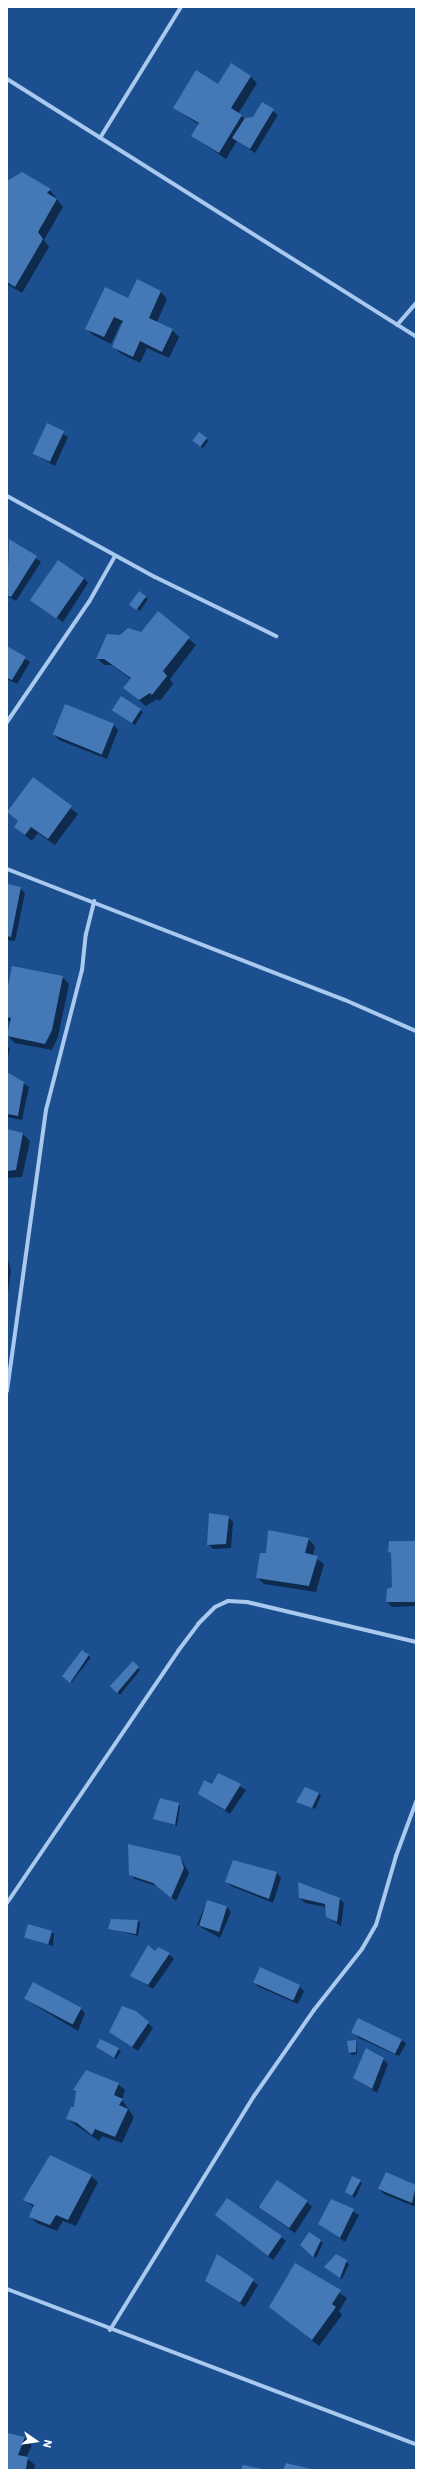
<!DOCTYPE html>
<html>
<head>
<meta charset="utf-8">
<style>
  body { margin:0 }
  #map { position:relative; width:423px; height:2477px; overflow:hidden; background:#1b4f8f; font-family:"IBM Plex Sans",sans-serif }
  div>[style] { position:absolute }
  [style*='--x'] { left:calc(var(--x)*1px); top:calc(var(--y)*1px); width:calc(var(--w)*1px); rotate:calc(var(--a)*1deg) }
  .shadow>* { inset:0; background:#0007; transform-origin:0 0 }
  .building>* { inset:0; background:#4478b7; transform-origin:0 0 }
  .minor>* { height:4px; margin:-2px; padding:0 2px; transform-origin:2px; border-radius:2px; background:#a9c9ee }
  span { translate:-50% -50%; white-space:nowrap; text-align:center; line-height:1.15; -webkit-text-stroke:4px #1b4f8f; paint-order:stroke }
  .frame { position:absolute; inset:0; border:8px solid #fff; pointer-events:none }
  .north { position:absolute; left:16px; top:2421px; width:40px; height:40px; -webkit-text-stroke:3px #1b4f8f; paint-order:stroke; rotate:103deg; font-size:11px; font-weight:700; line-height:16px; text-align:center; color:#fff }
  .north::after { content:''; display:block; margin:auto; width:14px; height:18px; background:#fff; clip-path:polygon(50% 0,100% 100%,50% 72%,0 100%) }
</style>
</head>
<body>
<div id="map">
  <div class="shadow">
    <i style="clip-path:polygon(250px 76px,257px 83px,238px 114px,245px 119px,253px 118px,262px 103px,278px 115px,255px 153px,237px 141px,226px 159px,192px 136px,199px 125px,175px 108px,218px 85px)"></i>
    <i style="clip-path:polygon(22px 173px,50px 190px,63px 207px,44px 240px,49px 247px,22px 293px,7px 284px,7px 182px)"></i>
    <i style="clip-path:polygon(137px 281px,161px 292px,167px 299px,157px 322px,172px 330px,179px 337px,169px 358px,147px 348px,140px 363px,120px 353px,113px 346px,123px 324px,121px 323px,111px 344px,93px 335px,86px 328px,128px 299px)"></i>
    <i style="clip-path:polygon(48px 425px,68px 437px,55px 466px,34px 454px)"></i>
    <i style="clip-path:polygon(206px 438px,208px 441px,203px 448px,196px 443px)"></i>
    <i style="clip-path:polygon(9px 540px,41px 562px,16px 601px,7px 596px)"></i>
    <i style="clip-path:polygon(84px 578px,88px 583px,63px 622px,32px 601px)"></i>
    <i style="clip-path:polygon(146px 597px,148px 599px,140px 611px,134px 607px)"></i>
    <i style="clip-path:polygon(158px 613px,196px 645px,170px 679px,173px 684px,160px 701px,157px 699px,146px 706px,125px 688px,131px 679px,112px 665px,104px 665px,97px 658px,120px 636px,141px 634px)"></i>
    <i style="clip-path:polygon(7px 647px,30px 662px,17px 684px,7px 679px)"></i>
    <i style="clip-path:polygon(121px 697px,143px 712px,135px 725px,115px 712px)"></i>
    <i style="clip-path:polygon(114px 725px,118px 730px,107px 759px,59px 740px,54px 735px)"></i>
    <i style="clip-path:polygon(33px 778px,78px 814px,55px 845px,38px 833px,32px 841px,15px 827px,19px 822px,8px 812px)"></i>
    <i style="clip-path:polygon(9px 886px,20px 888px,25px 893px,15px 941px,7px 940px)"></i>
    <i style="clip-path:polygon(62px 977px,69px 984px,58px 1037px,52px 1050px,15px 1043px,8px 1036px,11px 1023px,7px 1020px,7px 996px)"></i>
    <i style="clip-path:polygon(7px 1046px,10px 1049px,7px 1060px)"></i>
    <i style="clip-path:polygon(7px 1073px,29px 1087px,22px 1120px,7px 1117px)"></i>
    <i style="clip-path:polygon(7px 1130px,23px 1134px,30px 1141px,22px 1177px,7px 1178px)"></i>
    <i style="clip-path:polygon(7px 1256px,11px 1270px,7px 1300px)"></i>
    <i style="clip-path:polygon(228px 1517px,233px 1522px,231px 1548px,213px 1549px,208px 1544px)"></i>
    <i style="clip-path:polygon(308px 1539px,315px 1546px,313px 1556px,324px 1564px,316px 1592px,264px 1584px,257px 1577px,267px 1554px)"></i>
    <i style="clip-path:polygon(415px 1542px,416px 1606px,392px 1607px,387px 1602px,393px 1588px,392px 1555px,389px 1552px)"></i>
    <i style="left:82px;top:1651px;width:11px;height:31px;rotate:38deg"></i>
    <i style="clip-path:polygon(133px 1662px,140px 1670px,120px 1695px,112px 1686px)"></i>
    <i style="clip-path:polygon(218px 1774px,246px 1790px,230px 1814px,199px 1794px,213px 1785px)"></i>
    <i style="clip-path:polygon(319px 1794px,321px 1796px,315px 1809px,298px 1801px)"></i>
    <i style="clip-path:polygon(178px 1804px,180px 1806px,177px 1826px,154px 1819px)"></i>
    <i style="clip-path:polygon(180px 1857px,189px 1873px,176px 1901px,159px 1887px,135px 1879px,130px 1874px)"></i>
    <i style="clip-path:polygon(234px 1861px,277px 1873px,281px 1878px,273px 1903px,231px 1886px,226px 1881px)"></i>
    <i style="clip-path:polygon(300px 1898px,339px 1898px,344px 1903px,341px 1926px,327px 1917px,326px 1907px,305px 1903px)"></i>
    <i style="clip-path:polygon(207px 1901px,227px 1907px,231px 1912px,220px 1938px,197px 1925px)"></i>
    <i style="clip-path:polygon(138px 1921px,140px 1923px,138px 1936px,109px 1928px)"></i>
    <i style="clip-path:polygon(52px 1932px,54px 1934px,53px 1946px,25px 1936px)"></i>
    <i style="clip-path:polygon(155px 1953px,169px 1954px,174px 1959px,153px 1989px,131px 1975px)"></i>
    <i style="clip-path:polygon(254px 1983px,299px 1986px,304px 1991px,298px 2004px,259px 1987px)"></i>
    <i style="clip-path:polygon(23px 1998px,81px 2009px,85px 2013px,78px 2031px)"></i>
    <i style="clip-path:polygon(136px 2012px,153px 2028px,138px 2051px,110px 2032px)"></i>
    <i style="clip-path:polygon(359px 2020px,402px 2040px,406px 2044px,399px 2056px,359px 2038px,354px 2033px)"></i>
    <i style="clip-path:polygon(101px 2040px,121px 2051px,116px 2059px,99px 2049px)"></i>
    <i style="clip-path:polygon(356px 2041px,357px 2054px,352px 2055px,349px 2053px)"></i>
    <i style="clip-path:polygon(383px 2059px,388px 2064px,377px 2093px,354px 2078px)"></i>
    <i style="clip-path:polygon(118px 2084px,125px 2090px,122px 2100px,134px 2117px,122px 2143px,102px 2136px,99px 2141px,67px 2119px,75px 2108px,77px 2093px,74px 2090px)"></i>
    <i style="clip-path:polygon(386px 2174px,416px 2187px,416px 2207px,384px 2194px,379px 2189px)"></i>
    <i style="clip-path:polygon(91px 2176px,98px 2182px,76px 2226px,63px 2221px,57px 2231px,37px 2223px,30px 2217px,34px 2208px,25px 2200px)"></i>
    <i style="clip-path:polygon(360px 2181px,362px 2183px,355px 2198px,349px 2194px)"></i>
    <i style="clip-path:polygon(331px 2200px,359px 2215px,345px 2242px,319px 2224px)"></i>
    <i style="clip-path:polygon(307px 2202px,312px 2207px,295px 2233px,257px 2206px)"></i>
    <i style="clip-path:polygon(221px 2219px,281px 2237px,286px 2241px,273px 2260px)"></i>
    <i style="clip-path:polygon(320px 2241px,323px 2243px,316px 2258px,301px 2245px)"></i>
    <i style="clip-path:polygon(218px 2255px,258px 2285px,245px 2307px,206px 2281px)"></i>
    <i style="clip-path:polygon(336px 2255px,349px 2264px,342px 2279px,328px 2269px)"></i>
    <i style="clip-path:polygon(295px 2264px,347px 2298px,339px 2311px,342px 2315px,319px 2346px,271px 2307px)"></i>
    <i style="clip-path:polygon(7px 2434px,25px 2438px,32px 2445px,26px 2458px,35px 2465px,34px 2470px,7px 2470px)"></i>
  </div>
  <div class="building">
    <i style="clip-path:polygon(231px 63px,251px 76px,231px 108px,242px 115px,219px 153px,191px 136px,199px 123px,173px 108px,196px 70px,218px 84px)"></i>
    <i style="clip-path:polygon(262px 102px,274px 109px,250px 149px,232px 138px,245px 118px,253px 117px)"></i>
    <i style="clip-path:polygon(22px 172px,51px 189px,47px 193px,57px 199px,38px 232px,43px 239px,15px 287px,7px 282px,7px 181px)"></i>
    <i style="clip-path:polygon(137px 279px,161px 291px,149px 318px,173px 329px,162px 352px,140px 341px,133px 357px,112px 347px,123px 321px,114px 317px,104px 337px,85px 329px,105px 287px,128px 298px)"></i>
    <i style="left:47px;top:423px;width:19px;height:34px;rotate:25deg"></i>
    <i style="left:199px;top:432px;width:10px;height:11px;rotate:37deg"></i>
    <i style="clip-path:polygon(9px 539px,37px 556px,11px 597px,7px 595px)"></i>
    <i style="left:58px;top:560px;width:32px;height:49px;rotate:35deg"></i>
    <i style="left:139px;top:591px;width:9px;height:17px;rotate:36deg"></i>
    <i style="clip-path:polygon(158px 611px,190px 637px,163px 671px,167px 676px,152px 695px,150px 693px,139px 700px,123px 688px,131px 678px,104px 659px,96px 659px,107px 634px,120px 635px,128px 628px,141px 632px)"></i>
    <i style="clip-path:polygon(7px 646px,26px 657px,12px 680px,7px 678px)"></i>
    <i style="left:121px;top:696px;width:24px;height:17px;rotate:33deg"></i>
    <i style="left:65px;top:704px;width:53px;height:33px;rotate:22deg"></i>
    <i style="clip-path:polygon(33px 777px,72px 806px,48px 839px,31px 827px,25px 835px,14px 827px,18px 821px,7px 812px)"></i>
    <i style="clip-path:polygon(8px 884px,21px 887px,11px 937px,7px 936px)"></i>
    <i style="clip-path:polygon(12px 966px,63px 976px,52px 1030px,45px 1044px,7px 1036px,11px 1018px,7px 1017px,7px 991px)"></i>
    <i style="clip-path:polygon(7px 1072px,24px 1082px,18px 1116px,7px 1114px)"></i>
    <i style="clip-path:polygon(7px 1129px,23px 1133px,16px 1170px,7px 1171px)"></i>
    <i style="clip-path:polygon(209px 1513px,229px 1516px,226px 1544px,207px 1545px)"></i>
    <i style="clip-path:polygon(268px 1530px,309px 1538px,305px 1553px,318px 1556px,309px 1586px,256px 1578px,260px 1553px,266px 1553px)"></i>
    <i style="clip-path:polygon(389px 1541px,415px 1541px,416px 1602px,386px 1602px,387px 1589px,392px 1587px,391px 1553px,388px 1552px)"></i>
    <i style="clip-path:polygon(82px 1650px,89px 1655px,70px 1683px,62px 1676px)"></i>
    <i style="clip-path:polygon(133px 1661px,139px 1667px,117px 1693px,110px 1686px)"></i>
    <i style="clip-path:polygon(218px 1773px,241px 1784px,225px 1810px,198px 1794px,204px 1780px,212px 1784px)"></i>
    <i style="clip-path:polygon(305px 1787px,319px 1793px,312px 1808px,296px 1802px)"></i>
    <i style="clip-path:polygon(160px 1798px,179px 1803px,175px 1825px,153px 1819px)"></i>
    <i style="clip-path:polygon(128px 1844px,180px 1856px,184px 1868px,171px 1898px,153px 1883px,129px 1875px)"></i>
    <i style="clip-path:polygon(233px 1860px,277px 1872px,269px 1899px,225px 1882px)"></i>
    <i style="clip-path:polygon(298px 1882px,340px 1898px,337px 1922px,326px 1917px,325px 1904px,299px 1898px)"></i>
    <i style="left:207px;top:1900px;width:21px;height:27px;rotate:17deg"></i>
    <i style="clip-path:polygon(111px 1919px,138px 1920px,136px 1934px,108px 1929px)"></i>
    <i style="left:28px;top:1924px;width:25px;height:14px;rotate:16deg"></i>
    <i style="clip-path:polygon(148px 1945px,155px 1951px,158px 1947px,170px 1953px,148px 1985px,130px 1976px)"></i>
    <i style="left:260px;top:1967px;width:44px;height:17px;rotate:24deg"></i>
    <i style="left:33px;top:1982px;width:55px;height:19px;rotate:28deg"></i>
    <i style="clip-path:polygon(122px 2006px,136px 2011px,149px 2022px,132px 2047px,109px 2032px)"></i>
    <i style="left:358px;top:2018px;width:49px;height:16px;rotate:26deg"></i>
    <i style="clip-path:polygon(100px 2039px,119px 2048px,114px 2058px,96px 2047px)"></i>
    <i style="clip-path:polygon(356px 2040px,356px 2052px,349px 2053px,347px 2041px)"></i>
    <i style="clip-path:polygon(366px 2048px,384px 2058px,372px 2089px,353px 2078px)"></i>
    <i style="clip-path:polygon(86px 2070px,119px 2083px,114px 2095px,123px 2099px,119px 2105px,128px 2109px,115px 2137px,95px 2129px,92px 2135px,77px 2123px,66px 2119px,71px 2107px,74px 2107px,76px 2091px,73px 2090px)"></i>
    <i style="clip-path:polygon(50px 2155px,92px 2175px,68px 2220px,56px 2215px,50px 2225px,29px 2217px,34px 2205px,23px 2200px)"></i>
    <i style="clip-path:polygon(386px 2172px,416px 2185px,412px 2203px,378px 2189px)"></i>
    <i style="clip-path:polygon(352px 2176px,361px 2180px,352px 2196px,345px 2192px)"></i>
    <i style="left:277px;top:2180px;width:37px;height:33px;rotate:34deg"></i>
    <i style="clip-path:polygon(227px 2198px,282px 2236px,268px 2256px,215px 2215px)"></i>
    <i style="clip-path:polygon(331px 2199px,354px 2209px,340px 2238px,318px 2224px)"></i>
    <i style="clip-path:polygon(309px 2232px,321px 2240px,313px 2257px,300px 2245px)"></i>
    <i style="clip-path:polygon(217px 2254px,254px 2279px,240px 2303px,205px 2281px)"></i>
    <i style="clip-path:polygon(336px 2254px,347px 2260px,340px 2278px,324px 2267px)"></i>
    <i style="clip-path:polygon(295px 2263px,341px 2290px,332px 2304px,336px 2307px,312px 2340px,269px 2307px)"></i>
    <i style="clip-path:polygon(7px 2433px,25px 2437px,18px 2455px,28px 2457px,26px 2469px,29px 2470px,7px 2470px)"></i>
    <i style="clip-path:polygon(286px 2463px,311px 2469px,311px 2470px,283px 2470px)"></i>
    <i style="clip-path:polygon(243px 2465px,262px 2469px,262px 2470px,241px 2470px)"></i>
  </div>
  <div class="minor">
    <i style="--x:7;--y:79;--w:484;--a:32.2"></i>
    <i style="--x:100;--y:138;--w:154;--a:-58.3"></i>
    <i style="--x:397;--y:325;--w:29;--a:-49"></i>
    <i style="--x:7;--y:496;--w:169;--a:28.7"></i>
    <i style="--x:155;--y:577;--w:135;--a:26"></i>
    <i style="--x:7;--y:722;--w:145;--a:-55.7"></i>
    <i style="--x:89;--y:602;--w:53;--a:-60.5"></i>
    <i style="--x:7;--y:869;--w:362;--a:21.2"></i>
    <i style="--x:345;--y:1000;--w:77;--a:23.6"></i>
    <i style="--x:7;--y:1391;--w:284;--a:-82.1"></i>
    <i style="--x:46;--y:1110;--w:145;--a:-75.6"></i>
    <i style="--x:82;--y:970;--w:36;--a:-84"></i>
    <i style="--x:86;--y:934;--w:34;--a:-76"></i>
    <i style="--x:7;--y:1903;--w:305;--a:-55.8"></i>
    <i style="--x:178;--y:1651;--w:34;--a:-53"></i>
    <i style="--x:198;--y:1624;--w:24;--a:-45"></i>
    <i style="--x:215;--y:1607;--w:14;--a:-25"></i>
    <i style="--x:228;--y:1601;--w:19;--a:3"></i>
    <i style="--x:247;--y:1602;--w:174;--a:13.3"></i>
    <i style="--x:7;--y:2289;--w:437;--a:20.8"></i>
    <i style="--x:110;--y:2330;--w:275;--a:-58.4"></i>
    <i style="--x:254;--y:2096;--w:105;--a:-55.1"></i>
    <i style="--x:314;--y:2010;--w:78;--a:-51.8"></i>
    <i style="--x:362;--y:1949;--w:28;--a:-60"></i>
    <i style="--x:376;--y:1925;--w:72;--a:-73.8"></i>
    <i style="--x:396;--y:1856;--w:58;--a:-69.7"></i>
  </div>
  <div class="frame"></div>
  <div class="north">N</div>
</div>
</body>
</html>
